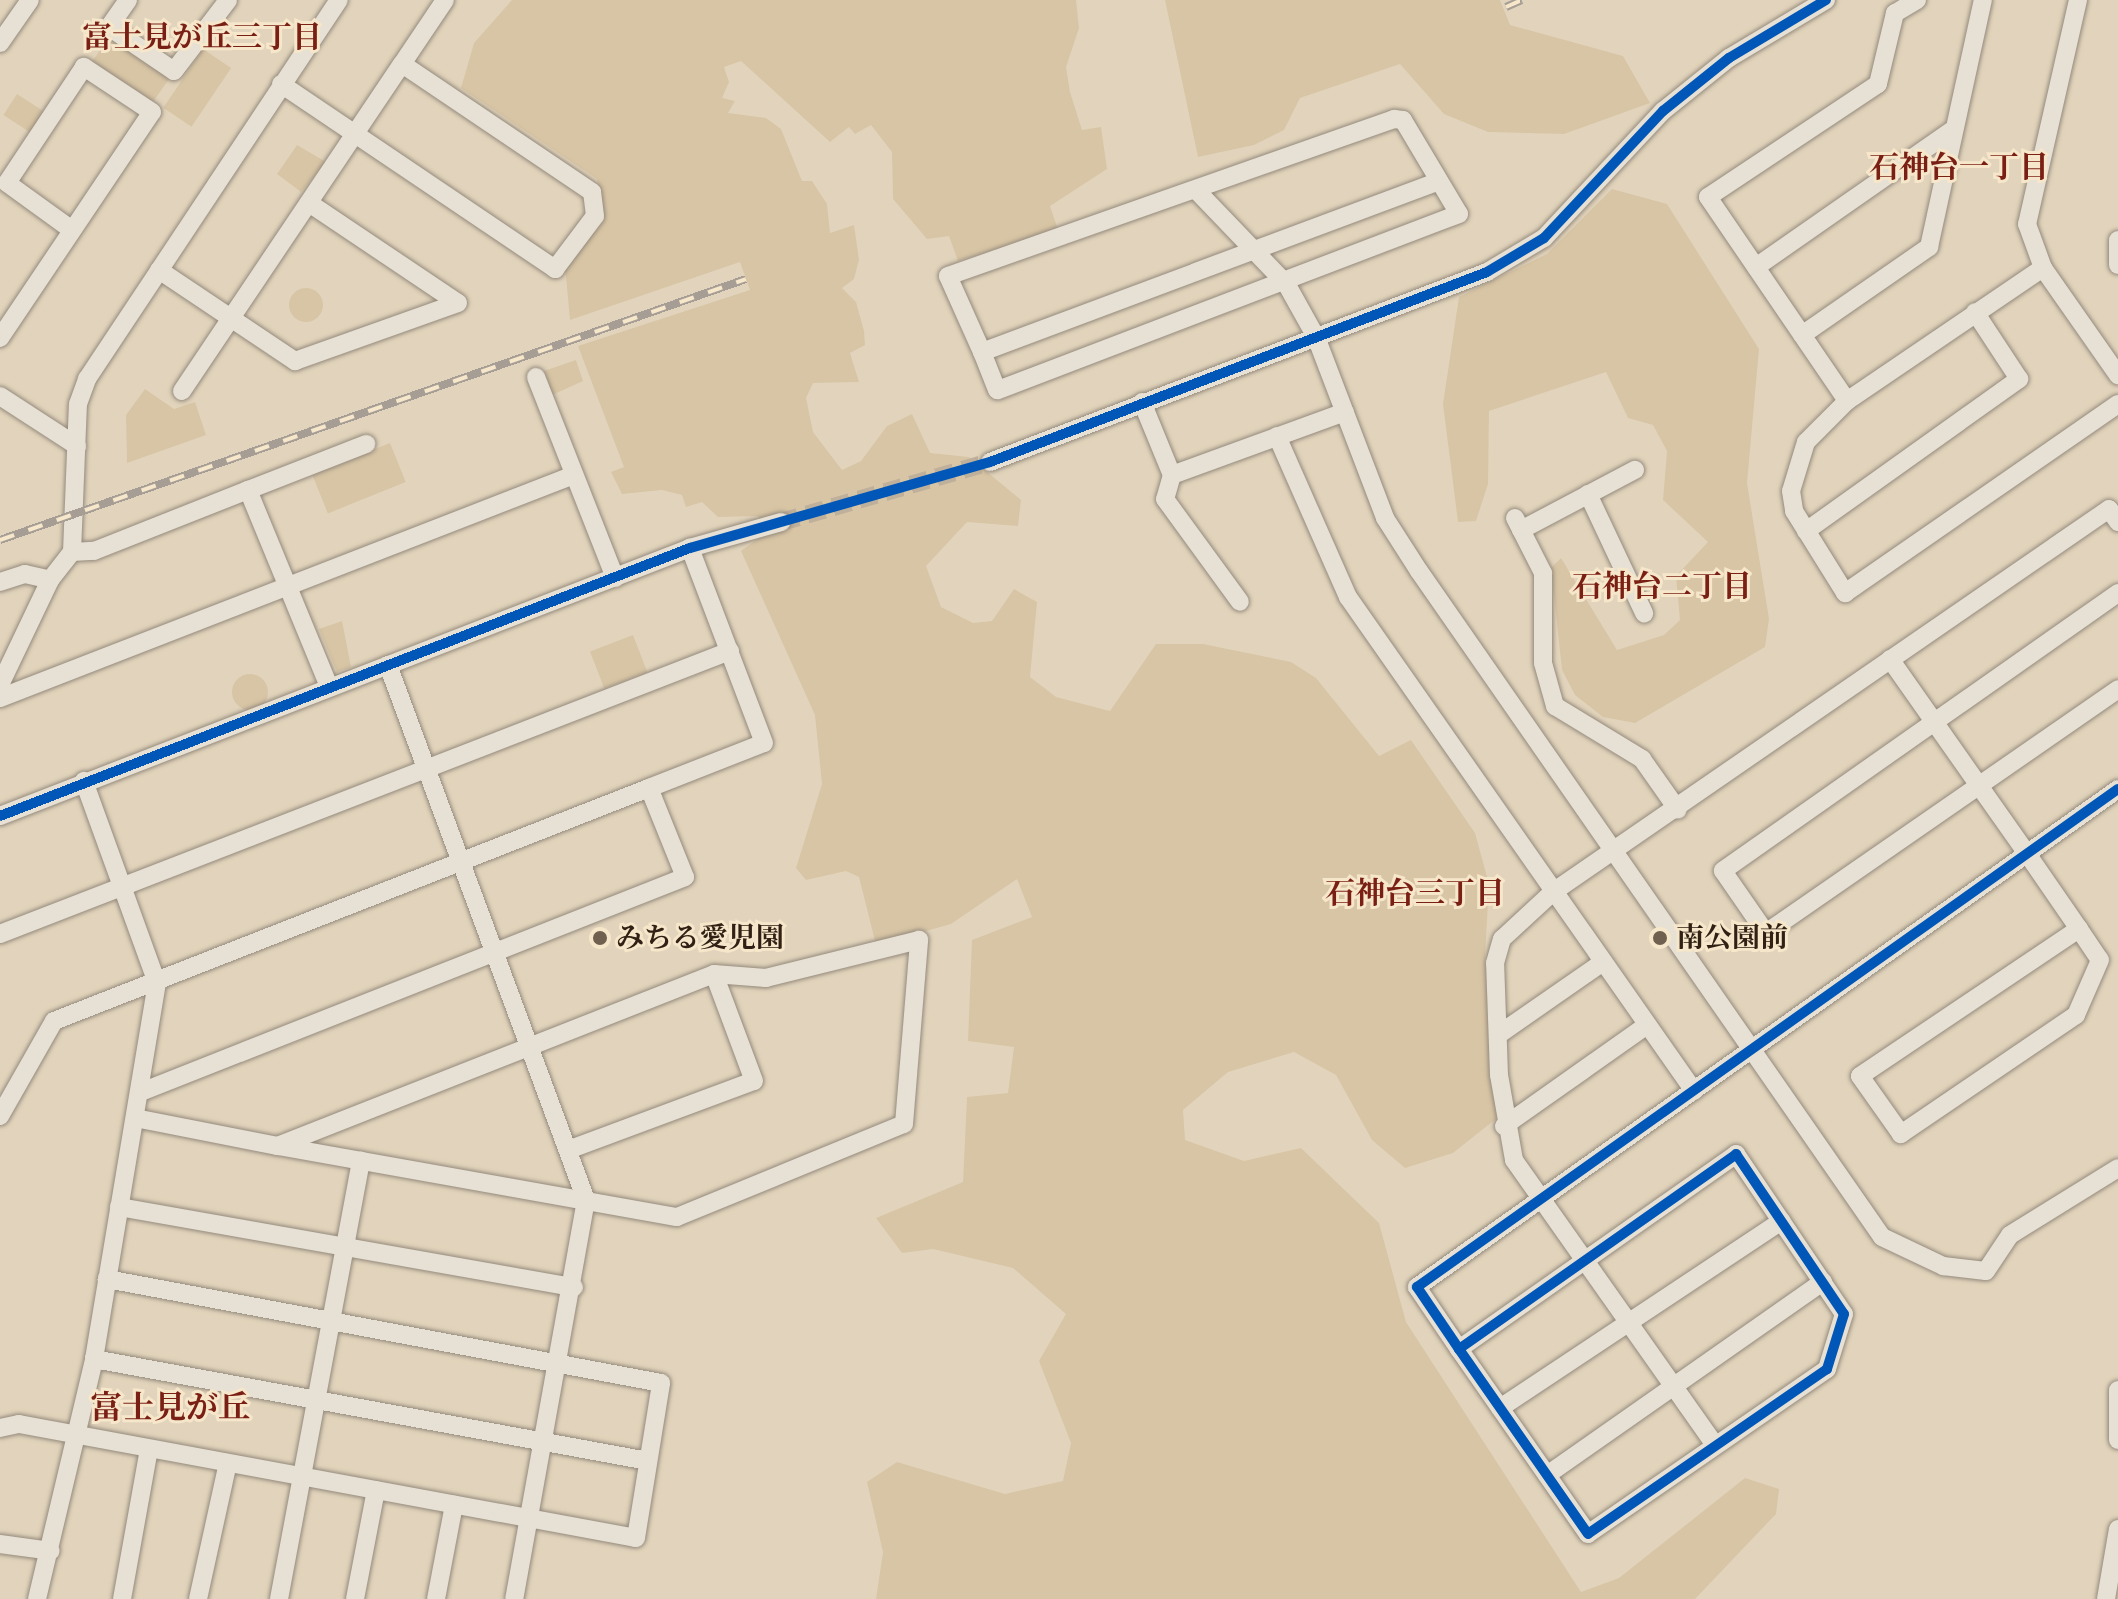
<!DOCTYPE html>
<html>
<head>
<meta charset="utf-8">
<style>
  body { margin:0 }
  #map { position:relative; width:2118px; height:1599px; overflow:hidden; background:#e2d4bc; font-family:"IM FELL Great Primer","Noto Serif JP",serif }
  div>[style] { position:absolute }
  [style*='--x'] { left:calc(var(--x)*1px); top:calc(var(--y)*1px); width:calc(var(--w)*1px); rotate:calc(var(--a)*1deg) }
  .green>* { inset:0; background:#d8c5a5; transform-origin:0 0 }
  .round { border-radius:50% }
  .minor-tunnel>* { height:18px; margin-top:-9px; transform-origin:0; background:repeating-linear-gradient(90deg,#bfb09b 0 18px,transparent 0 27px) }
  .roads { filter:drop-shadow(0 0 2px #948a7c) drop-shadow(0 0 2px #948a7c) }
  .minor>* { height:18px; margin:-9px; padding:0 9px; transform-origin:9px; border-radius:9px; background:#e7e0d4 }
  .rail>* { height:8px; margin-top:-4px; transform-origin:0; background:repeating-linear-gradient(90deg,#f6e6ca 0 15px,#a69e95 0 30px); box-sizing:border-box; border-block:2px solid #a69e95 }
  .cycleway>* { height:10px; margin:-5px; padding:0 5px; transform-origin:5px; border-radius:5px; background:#0057b8 }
  .dots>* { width:22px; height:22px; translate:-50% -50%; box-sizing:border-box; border:4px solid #f6e6ca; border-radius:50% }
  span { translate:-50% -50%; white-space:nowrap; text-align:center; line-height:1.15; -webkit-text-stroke:6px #f6e6ca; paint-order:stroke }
  .poi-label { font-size:28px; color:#312115; font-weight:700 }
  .left { translate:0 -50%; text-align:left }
  .neighbourhood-label { font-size:30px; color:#7a1f14; font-weight:700 }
  .quarter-label { font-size:32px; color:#7a1f14; font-weight:700 }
</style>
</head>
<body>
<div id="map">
  <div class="green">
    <i style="clip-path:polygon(512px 0,1076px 0,1079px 28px,1066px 67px,1070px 92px,1082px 130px,1101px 127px,1107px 169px,1050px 206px,1058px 230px,958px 261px,949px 236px,927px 239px,893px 199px,892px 152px,871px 125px,855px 134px,849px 127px,830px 142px,741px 61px,724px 67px,729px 82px,722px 98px,735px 101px,728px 113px,766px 118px,781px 129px,802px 181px,812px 181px,827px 204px,830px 233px,854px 225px,859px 260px,854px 279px,842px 288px,856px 302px,864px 331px,865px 345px,850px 353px,859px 382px,813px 383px,806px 398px,813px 432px,842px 470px,861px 461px,887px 426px,912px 414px,930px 453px,969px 457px,1021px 500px,1018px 526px,967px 522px,926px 566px,941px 607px,973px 623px,992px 621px,1014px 589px,1037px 602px,1030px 677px,1056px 697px,1110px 711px,1156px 644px,1203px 644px,1291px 662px,1316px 678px,1379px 756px,1411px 740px,1475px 833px,1489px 884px,1485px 956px,1497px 1118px,1453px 1153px,1405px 1168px,1372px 1140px,1336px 1075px,1294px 1052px,1228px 1072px,1183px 1110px,1185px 1140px,1244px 1161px,1301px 1148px,1379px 1223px,1406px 1322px,1581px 1592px,1619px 1578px,1745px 1478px,1779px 1489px,1776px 1514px,1695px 1599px,876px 1599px,883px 1552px,867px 1482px,897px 1462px,1005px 1494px,1063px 1481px,1071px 1443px,1039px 1361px,1066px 1314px,1013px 1268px,933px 1249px,902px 1253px,876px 1218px,963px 1182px,967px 1097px,1008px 1093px,1014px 1047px,968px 1041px,972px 940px,1032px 917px,1017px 879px,951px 924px,876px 945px,859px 877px,846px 871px,806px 880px,796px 868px,822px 784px,815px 715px,741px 551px,766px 533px,758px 516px,718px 517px,702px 502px,686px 507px,682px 495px,662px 490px,622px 494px,611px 472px,624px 467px,578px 346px,750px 290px,740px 262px,570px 320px,565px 266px,603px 222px,597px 179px,461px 88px,474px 43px)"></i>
    <i style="clip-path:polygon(1165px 0,1500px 0,1510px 25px,1623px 56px,1650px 103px,1564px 134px,1488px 132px,1444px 114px,1400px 64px,1300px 98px,1284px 130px,1254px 145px,1198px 157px)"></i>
    <i style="left:110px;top:36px;width:73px;height:33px;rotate:35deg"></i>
    <i style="left:203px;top:49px;width:34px;height:71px;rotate:34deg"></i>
    <i style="left:17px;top:94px;width:33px;height:25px;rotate:33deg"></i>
    <i style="clip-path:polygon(297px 145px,326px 162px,301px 192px,277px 174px)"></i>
    <i style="clip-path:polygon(1612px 189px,1667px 204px,1759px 349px,1747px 483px,1769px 619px,1765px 647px,1635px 723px,1603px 717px,1575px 695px,1562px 670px,1551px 568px,1561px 558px,1617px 650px,1664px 635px,1680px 620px,1676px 576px,1708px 542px,1663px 500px,1667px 451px,1653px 425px,1628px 418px,1606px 372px,1489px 411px,1488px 484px,1476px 521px,1458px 522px,1443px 404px,1459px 297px,1547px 254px)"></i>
    <i class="round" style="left:289px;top:288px;width:34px;height:34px"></i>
    <i style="clip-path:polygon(576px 360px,583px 381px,550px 396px,541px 372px)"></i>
    <i style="clip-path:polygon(145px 389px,174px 409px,195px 402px,206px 435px,127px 463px,126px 415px)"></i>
    <i style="left:390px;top:443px;width:42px;height:84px;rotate:68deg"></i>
    <i style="clip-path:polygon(342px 621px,351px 667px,337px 672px,319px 629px)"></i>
    <i style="left:633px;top:635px;width:40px;height:46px;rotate:69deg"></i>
    <i class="round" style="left:232px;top:674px;width:36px;height:36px"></i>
  </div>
  <div class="minor-tunnel">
    <i style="--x:781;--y:522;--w:217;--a:-16"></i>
  </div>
  <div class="roads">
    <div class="minor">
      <i style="--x:128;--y:0;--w:33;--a:125"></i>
      <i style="--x:109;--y:27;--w:78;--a:34.1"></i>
      <i style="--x:174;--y:71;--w:89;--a:-52.7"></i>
      <i style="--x:1917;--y:0;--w:26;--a:149"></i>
      <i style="--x:1895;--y:13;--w:73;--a:103.5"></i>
      <i style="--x:1878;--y:84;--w:204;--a:146.4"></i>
      <i style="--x:1708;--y:197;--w:247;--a:55.7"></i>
      <i style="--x:1847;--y:401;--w:237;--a:-34.2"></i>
      <i style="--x:2078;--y:0;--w:230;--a:102.8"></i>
      <i style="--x:2027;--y:224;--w:47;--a:70"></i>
      <i style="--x:2043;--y:268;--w:131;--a:55"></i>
      <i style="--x:0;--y:43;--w:52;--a:-55.1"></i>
      <i style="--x:281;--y:84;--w:331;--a:34"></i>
      <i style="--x:555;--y:269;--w:66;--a:-53"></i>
      <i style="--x:595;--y:216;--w:24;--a:-97"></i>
      <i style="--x:592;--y:192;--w:229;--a:-146"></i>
      <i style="--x:402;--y:64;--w:77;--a:-56.1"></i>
      <i style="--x:1197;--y:191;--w:130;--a:46.2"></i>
      <i style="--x:1287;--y:285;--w:60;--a:60.9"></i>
      <i style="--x:1316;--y:337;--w:194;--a:69.1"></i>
      <i style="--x:1385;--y:518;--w:63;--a:57.3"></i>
      <i style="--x:1419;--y:571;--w:811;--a:55.19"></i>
      <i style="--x:1882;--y:1237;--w:68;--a:25.4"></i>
      <i style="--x:1943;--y:1266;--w:43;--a:6.6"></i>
      <i style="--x:1986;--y:1271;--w:43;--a:-56.3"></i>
      <i style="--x:2010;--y:1235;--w:127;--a:-31.8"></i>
      <i style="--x:309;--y:203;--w:179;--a:33.9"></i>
      <i style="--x:2118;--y:240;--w:25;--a:90"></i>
      <i style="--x:1756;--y:267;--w:238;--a:-34.9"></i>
      <i style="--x:159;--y:270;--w:164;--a:33.8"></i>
      <i style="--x:295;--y:361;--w:173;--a:-19.6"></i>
      <i style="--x:1802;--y:335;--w:155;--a:-34.7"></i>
      <i style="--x:1929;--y:247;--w:253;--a:-77.7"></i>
      <i style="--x:0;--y:338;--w:272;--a:-56.1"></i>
      <i style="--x:152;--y:112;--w:82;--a:-146.5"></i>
      <i style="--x:84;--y:67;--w:139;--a:123.6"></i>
      <i style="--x:7;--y:183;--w:80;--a:35.9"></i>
      <i style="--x:982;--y:352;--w:83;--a:-114.1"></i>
      <i style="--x:948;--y:276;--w:473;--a:-19.4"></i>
      <i style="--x:1394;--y:119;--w:9;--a:6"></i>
      <i style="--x:1403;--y:120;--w:109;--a:59.2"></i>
      <i style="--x:1459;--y:214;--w:494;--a:159.1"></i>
      <i style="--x:997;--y:390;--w:41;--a:-111.5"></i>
      <i style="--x:982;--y:352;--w:488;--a:-20.5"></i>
      <i style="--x:536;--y:377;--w:216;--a:68.5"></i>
      <i style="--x:182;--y:391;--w:394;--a:-56.1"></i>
      <i style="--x:0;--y:396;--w:92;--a:33"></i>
      <i style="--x:1847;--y:401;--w:58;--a:135"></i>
      <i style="--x:1806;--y:442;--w:51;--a:107"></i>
      <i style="--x:1791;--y:491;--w:20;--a:81"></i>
      <i style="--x:1794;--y:511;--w:97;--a:58.1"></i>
      <i style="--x:1845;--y:593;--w:332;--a:-34.7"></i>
      <i style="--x:1142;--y:402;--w:79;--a:67.7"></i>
      <i style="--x:1172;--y:475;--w:184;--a:-20"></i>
      <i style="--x:1277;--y:436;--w:176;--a:66.2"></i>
      <i style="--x:1348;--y:597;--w:603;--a:54.99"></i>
      <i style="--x:990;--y:462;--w:532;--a:-20.92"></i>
      <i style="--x:1487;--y:272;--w:66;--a:-30.8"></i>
      <i style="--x:1544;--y:238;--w:174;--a:-46.9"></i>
      <i style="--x:1663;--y:111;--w:85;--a:-38.8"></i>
      <i style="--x:1729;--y:58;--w:113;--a:-30.9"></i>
      <i style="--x:1172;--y:475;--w:25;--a:106"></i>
      <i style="--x:1165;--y:499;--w:127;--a:53.9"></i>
      <i style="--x:248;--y:490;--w:127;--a:-21.3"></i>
      <i style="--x:1588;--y:494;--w:132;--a:64.8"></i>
      <i style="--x:1515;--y:518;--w:62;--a:63"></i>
      <i style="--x:1543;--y:573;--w:90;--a:90"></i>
      <i style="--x:1543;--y:663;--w:45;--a:74.4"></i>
      <i style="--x:1555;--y:706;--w:102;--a:31.3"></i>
      <i style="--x:1642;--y:759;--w:62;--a:54.8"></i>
      <i style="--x:1521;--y:530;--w:129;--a:-27.8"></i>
      <i style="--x:1806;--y:531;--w:262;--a:-35.5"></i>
      <i style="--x:2019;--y:379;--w:80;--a:-123.3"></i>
      <i style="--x:72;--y:552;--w:22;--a:-3"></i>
      <i style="--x:94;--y:551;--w:166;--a:-21.6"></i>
      <i style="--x:248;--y:490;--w:213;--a:67.6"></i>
      <i style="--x:0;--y:582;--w:26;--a:-18"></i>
      <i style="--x:25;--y:574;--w:26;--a:13"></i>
      <i style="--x:2118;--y:593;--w:483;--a:144.9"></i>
      <i style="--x:1723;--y:871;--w:75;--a:55.3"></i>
      <i style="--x:1766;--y:933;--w:428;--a:-34.7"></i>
      <i style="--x:1890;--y:659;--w:156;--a:54.9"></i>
      <i style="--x:1980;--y:787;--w:83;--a:54.8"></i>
      <i style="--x:2028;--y:855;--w:90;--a:55.4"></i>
      <i style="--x:2079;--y:929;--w:37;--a:56"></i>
      <i style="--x:2100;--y:960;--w:60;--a:113.6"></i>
      <i style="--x:2076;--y:1015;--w:212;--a:145.8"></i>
      <i style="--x:1901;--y:1134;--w:71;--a:-125.3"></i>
      <i style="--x:1860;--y:1076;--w:264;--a:-33.9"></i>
      <i style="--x:388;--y:665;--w:570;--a:69.69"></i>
      <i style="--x:586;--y:1200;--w:405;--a:100.2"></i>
      <i style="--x:0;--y:685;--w:116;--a:-64.5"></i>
      <i style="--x:50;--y:580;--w:36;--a:-52"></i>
      <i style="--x:72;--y:552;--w:148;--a:-87.7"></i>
      <i style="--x:78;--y:404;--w:27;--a:-70"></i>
      <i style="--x:87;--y:379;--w:455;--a:-56.4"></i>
      <i style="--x:0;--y:698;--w:616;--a:-21.23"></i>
      <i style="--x:0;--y:816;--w:740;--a:-21.23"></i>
      <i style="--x:690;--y:548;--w:95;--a:-15.9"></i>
      <i style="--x:0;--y:934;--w:783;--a:-21.19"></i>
      <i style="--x:1498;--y:1035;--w:128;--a:-34.8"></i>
      <i style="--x:141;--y:1092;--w:585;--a:-21.56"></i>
      <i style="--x:685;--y:877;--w:96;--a:-112"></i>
      <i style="--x:649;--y:788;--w:123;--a:-21.4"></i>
      <i style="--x:764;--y:743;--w:209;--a:-110.8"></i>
      <i style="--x:0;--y:1116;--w:109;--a:-60.4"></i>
      <i style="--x:54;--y:1021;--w:639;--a:-21.39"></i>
      <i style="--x:135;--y:1118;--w:146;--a:11.1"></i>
      <i style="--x:278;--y:1146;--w:405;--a:10.1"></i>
      <i style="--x:677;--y:1217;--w:245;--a:-22.3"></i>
      <i style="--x:904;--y:1124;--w:185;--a:-85.3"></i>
      <i style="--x:919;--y:940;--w:158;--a:166.1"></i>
      <i style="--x:766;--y:978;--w:52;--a:-175.6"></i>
      <i style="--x:714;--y:974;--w:469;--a:158.5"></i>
      <i style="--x:1504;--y:1126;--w:174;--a:-35.2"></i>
      <i style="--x:568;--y:1150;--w:198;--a:-20.4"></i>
      <i style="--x:754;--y:1081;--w:114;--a:-110.5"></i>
      <i style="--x:119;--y:1207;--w:462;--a:10"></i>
      <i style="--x:1459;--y:1349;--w:339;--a:-35.1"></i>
      <i style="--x:1736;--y:1154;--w:193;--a:56"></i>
      <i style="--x:1844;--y:1314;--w:58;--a:107.2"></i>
      <i style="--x:1827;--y:1369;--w:290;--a:145.4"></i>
      <i style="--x:1588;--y:1534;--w:226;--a:-124.9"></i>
      <i style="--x:1459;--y:1349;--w:75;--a:-124.1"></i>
      <i style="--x:1417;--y:1287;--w:860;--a:-35.39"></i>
      <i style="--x:94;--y:1359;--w:563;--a:10.43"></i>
      <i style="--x:2118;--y:1390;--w:50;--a:90"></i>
      <i style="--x:1500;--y:1408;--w:338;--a:-33.6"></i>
      <i style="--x:0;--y:1428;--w:19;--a:-12"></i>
      <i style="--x:19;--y:1424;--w:627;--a:10.47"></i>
      <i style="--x:636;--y:1538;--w:157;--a:-80.8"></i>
      <i style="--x:661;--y:1383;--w:564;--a:-169.37"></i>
      <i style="--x:1715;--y:1445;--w:349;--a:-125.2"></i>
      <i style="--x:1514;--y:1160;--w:86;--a:-100"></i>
      <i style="--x:1499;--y:1075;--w:112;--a:-92"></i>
      <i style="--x:1495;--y:963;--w:25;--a:-74"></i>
      <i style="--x:1502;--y:939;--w:69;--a:-42.7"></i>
      <i style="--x:1553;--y:892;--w:675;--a:-34.56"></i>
      <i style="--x:2109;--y:509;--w:16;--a:55"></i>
      <i style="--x:1547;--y:1475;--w:337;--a:-35"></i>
      <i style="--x:0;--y:1544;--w:51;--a:7.8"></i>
      <i style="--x:37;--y:1599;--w:247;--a:-76.6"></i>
      <i style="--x:94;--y:1359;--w:381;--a:-80.5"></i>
      <i style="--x:157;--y:983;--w:215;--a:-109.9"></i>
      <i style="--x:122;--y:1599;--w:152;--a:-79.8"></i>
      <i style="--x:198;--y:1599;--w:139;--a:-77.6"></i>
      <i style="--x:279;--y:1599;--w:446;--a:-79.4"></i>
      <i style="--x:355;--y:1599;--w:111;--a:-79.1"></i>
      <i style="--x:436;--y:1599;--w:96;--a:-79.2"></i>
      <i style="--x:2106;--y:1599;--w:71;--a:-80.3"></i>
    </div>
  </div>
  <div class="rail">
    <i style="--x:1506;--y:7;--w:17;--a:-24"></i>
    <i style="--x:0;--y:540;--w:790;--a:-19.28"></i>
  </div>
  <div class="cycleway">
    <i style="--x:0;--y:816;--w:740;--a:-21.23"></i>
    <i style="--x:690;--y:548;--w:312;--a:-16"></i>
    <i style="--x:990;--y:462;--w:532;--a:-20.92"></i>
    <i style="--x:1487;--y:272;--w:66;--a:-30.8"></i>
    <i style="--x:1544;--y:238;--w:174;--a:-46.9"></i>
    <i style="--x:1663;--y:111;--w:85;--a:-38.8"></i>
    <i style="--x:1729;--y:58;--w:113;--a:-30.9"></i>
    <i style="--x:1459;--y:1349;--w:339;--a:-35.1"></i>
    <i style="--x:1736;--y:1154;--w:193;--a:56"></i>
    <i style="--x:1844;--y:1314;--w:58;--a:107.2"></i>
    <i style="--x:1827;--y:1369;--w:290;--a:145.4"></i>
    <i style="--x:1588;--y:1534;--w:226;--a:-124.9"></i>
    <i style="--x:1459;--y:1349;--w:75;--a:-124.1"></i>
    <i style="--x:1417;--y:1287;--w:860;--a:-35.39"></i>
  </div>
  <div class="dots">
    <i style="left:600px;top:938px;background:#6f604f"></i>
    <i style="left:1660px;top:938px;background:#6f604f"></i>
  </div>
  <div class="poi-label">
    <span class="left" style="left:616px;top:938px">みちる愛児園</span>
    <span class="left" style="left:1676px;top:938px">南公園前</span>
  </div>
  <div class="neighbourhood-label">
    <span style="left:202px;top:37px">富士見が丘三丁目</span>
    <span style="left:1959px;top:167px">石神台一丁目</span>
    <span style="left:1662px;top:586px">石神台二丁目</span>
    <span style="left:1415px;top:893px">石神台三丁目</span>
  </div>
  <div class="quarter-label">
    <span style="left:170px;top:1408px">富士見が丘</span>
  </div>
</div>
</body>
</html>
